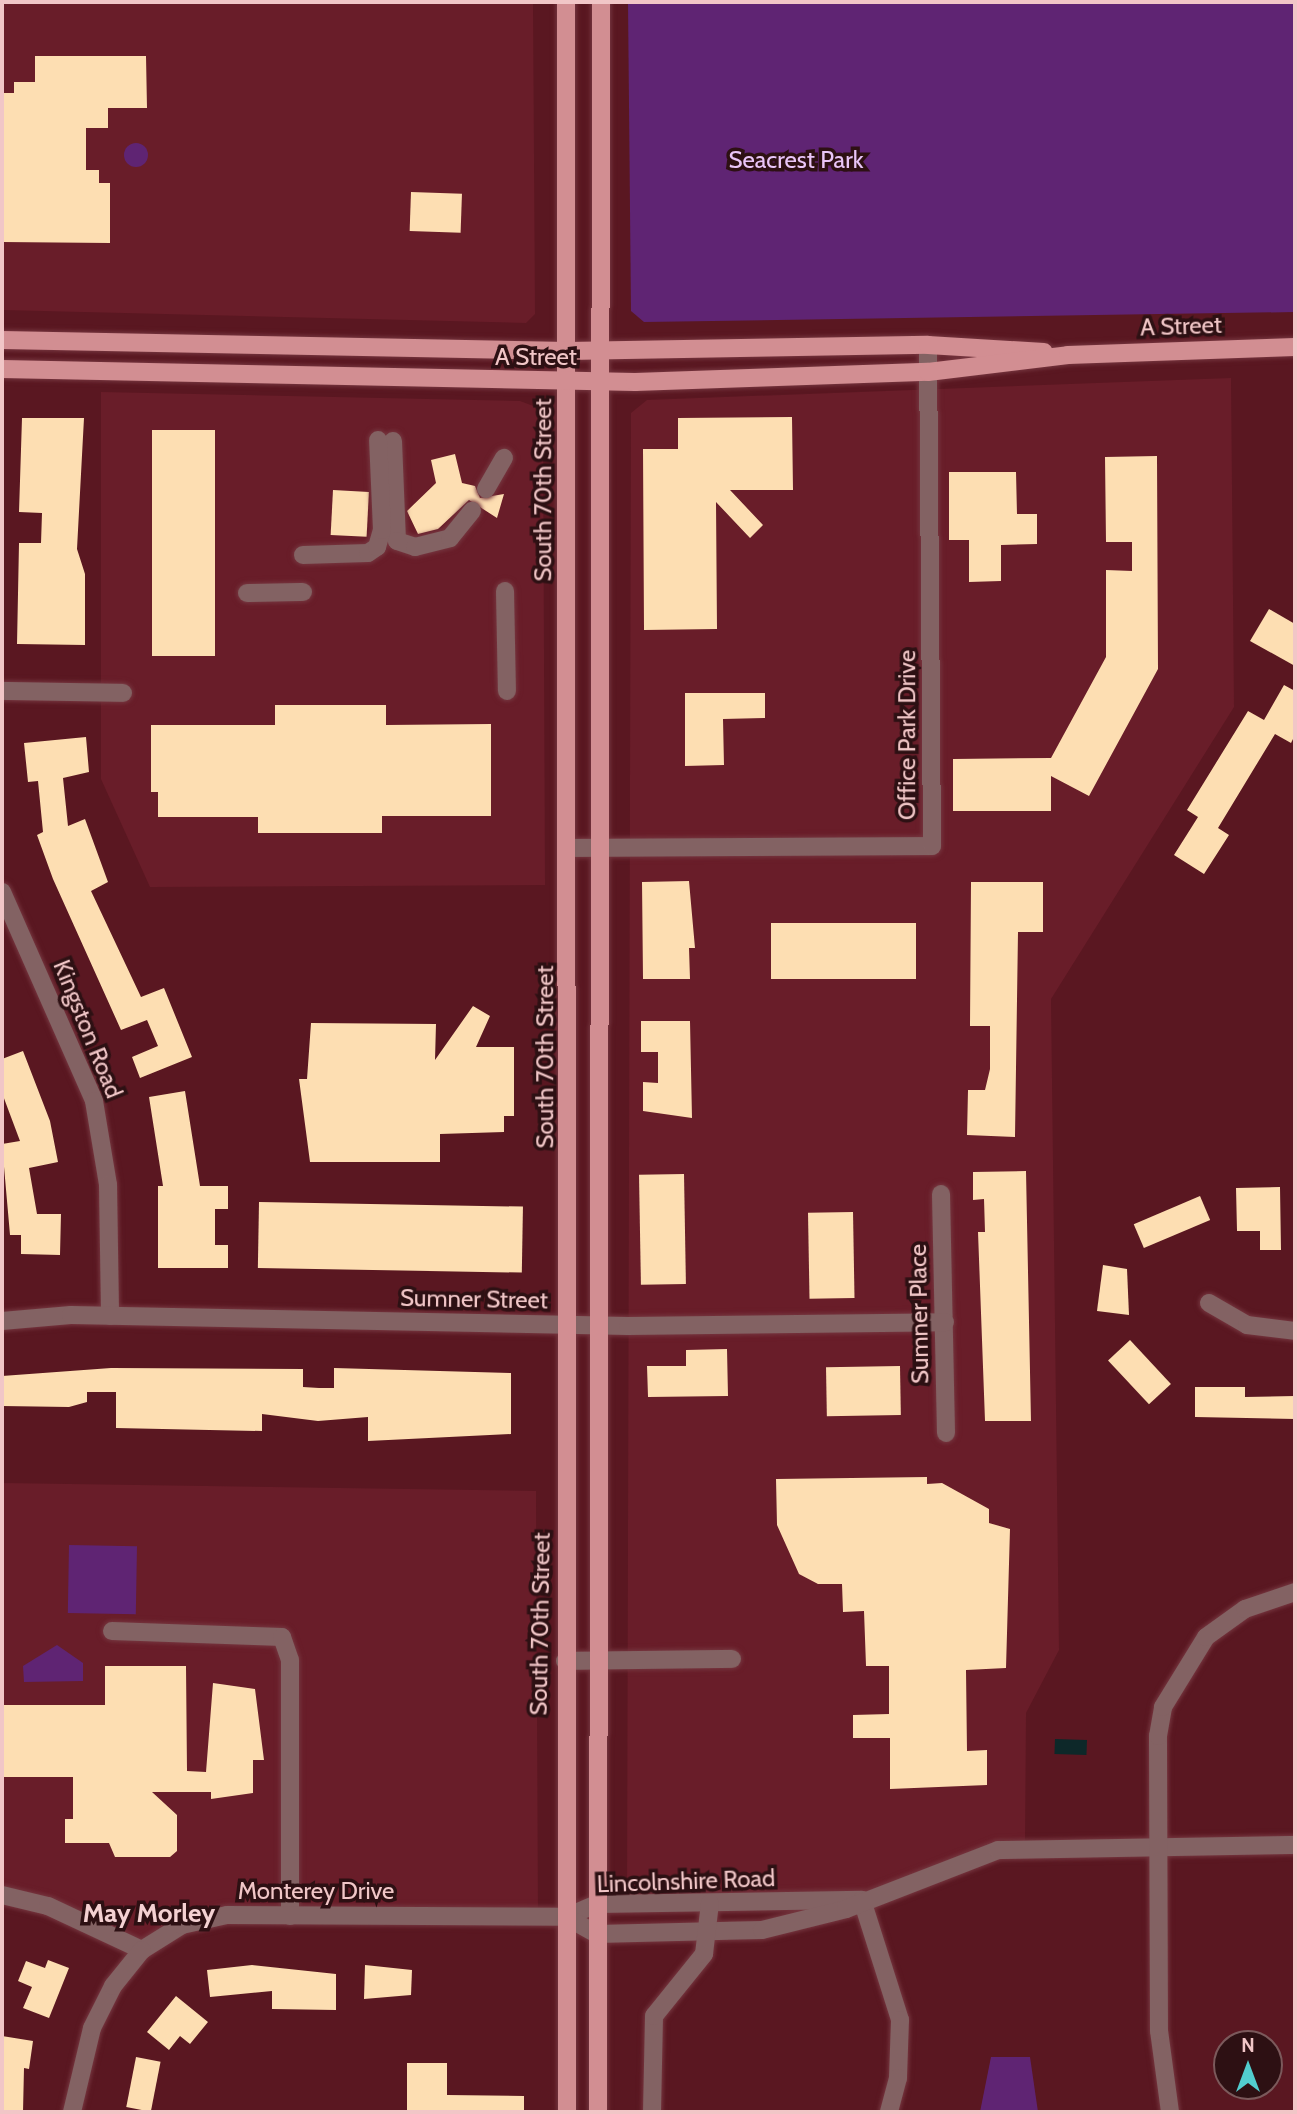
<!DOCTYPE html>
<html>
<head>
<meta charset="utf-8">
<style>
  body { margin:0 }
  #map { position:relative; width:1297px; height:2114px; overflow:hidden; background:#5a1721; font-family:Cabin,sans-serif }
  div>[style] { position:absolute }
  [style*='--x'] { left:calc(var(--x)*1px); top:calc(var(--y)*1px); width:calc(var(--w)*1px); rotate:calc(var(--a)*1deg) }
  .built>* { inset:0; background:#691d29 }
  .green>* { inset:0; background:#5f2473; transform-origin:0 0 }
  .round { border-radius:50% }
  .water>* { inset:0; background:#0d2829; transform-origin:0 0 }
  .building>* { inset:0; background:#fddeb2; transform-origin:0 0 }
  .roads { filter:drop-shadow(0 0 2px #75363f) drop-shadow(0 0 2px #75363f) }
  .minor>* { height:18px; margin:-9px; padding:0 9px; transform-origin:9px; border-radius:9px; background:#836263 }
  .major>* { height:18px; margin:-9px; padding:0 9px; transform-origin:9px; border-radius:9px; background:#d28e92 }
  span { translate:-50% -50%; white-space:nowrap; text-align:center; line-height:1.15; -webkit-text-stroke:7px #2d1013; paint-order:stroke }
  .park-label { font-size:24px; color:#e9c5f7 }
  .street-label { font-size:24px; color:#f1c6c7 }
  .neighbourhood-label { font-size:26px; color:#f4d1d2; font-weight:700 }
  .frame { position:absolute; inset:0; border:4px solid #f1c6c7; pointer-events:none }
  .north { position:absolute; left:1213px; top:2030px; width:70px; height:70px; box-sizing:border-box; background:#2d1013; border:2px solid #7b595b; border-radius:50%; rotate:0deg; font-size:19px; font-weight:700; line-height:28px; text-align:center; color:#f1c6c7 }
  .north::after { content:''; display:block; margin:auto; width:24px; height:32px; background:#52cdce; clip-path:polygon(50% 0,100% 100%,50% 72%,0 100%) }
</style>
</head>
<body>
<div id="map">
  <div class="built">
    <i style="clip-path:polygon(2px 2px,533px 2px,535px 314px,526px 323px,2px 310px)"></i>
    <i style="clip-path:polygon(1231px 378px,1234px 707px,1051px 999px,1059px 1650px,1026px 1713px,1025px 1847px,862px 1900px,627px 1903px,631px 413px,647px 400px)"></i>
    <i style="clip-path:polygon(101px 392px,520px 401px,536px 407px,543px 425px,545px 885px,150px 887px,101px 779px)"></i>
    <i style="clip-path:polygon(2px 1483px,536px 1491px,538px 1917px,227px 1915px,142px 1950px,2px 1895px)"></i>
  </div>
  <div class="green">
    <i style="clip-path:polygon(628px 2px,1295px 2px,1295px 312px,644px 322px,631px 311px)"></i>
    <i class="round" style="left:124px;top:143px;width:24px;height:24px"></i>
    <i style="left:69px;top:1545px;width:68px;height:68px;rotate:1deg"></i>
    <i style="clip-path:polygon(57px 1645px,83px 1663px,83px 1681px,24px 1682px,23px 1666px)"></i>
    <i style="clip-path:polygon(991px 2057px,1030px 2057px,1038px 2112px,980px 2112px)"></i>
  </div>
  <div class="water">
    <i style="left:1055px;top:1739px;width:32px;height:15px;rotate:2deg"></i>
  </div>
  <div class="building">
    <i style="clip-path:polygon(35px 56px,146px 56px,147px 108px,108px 108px,108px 128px,86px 128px,86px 170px,99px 170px,99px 183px,110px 183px,110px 243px,2px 242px,2px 93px,14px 93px,14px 82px,35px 82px)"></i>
    <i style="left:411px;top:192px;width:51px;height:39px;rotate:2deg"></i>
    <i style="clip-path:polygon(792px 417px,793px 490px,730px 490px,763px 525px,750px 538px,716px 502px,717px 629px,644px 630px,643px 449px,678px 449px,678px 418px)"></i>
    <i style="clip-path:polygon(22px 418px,84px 418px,77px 549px,85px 574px,85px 645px,17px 644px,19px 543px,41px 543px,42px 513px,19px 512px)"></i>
    <i style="left:152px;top:430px;width:63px;height:226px"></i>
    <i style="clip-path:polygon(455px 454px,462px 483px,475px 486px,480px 498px,504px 494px,497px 518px,469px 500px,438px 529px,418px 534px,407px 511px,436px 483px,431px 460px)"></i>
    <i style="clip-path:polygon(1157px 456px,1158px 669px,1089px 796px,1051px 776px,1051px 811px,953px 811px,953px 759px,1051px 758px,1106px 657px,1106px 570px,1132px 571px,1132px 542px,1106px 542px,1105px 457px)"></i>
    <i style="clip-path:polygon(949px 472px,1016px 472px,1017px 514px,1037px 514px,1037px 544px,1001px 545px,1001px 581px,969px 582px,969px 540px,949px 540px)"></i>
    <i style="left:333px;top:490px;width:36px;height:45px;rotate:3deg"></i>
    <i style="clip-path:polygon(1269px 609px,1295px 624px,1295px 666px,1250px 641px)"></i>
    <i style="clip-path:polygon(1284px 685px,1295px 691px,1295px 735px,1291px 743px,1275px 734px,1218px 828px,1229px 835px,1204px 874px,1174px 855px,1198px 817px,1187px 810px,1248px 711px,1264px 720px)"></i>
    <i style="clip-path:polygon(685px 693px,765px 693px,765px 718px,723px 719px,724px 765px,685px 766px)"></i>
    <i style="clip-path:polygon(275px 705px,386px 705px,386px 725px,491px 724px,491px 816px,382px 816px,382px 833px,258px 833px,258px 817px,158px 817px,158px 792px,151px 792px,151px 725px,275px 725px)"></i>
    <i style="clip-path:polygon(86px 737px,89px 772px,63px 778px,68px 826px,85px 819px,108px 882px,91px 891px,141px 997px,164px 988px,192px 1057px,140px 1078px,132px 1057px,158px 1046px,147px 1020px,121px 1030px,53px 879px,37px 835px,43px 832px,38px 781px,28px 782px,24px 743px)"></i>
    <i style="clip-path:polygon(689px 881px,695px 948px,689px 948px,690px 979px,643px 979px,642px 882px)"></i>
    <i style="clip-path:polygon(971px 882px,1043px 882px,1043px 932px,1018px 932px,1015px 1137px,967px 1135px,968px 1090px,985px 1090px,990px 1069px,990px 1026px,970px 1026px)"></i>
    <i style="left:916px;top:923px;width:56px;height:145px;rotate:90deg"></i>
    <i style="clip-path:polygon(473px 1006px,490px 1016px,476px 1047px,514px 1047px,514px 1116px,504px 1116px,504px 1132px,440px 1134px,440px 1162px,310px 1162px,299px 1079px,307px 1079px,311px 1023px,436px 1024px,435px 1060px)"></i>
    <i style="clip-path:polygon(641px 1021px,690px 1021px,692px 1118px,643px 1111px,643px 1082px,658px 1083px,658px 1052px,641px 1052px)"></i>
    <i style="clip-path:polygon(23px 1051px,50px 1121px,58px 1162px,29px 1168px,37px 1214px,61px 1214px,60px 1255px,21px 1254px,21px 1235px,10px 1235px,2px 1144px,20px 1141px,2px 1093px,2px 1059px)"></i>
    <i style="clip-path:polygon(185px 1091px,200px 1186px,228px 1186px,228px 1209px,215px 1209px,215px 1245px,228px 1245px,228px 1268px,158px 1268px,158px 1186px,163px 1186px,149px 1097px)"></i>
    <i style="clip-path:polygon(1026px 1171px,1031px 1421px,985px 1421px,978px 1232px,985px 1232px,984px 1199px,973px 1200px,973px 1172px)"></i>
    <i style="left:684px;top:1174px;width:110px;height:45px;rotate:89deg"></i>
    <i style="clip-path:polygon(1280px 1187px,1281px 1250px,1260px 1250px,1260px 1231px,1237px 1231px,1236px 1188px)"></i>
    <i style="left:1200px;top:1196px;width:26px;height:72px;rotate:67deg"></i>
    <i style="left:259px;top:1202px;width:264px;height:66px;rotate:1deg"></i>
    <i style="left:853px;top:1212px;width:86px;height:45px;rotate:89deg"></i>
    <i style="clip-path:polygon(1103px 1265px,1127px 1269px,1129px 1315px,1097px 1311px)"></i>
    <i style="left:1130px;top:1340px;width:60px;height:30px;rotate:47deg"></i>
    <i style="clip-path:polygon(727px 1349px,728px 1396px,648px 1397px,647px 1366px,686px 1366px,686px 1350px)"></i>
    <i style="left:900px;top:1366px;width:49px;height:74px;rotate:89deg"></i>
    <i style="clip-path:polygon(111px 1368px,303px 1369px,303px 1387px,319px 1388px,334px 1388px,334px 1368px,511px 1373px,511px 1434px,368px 1441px,368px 1417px,318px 1421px,262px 1414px,262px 1431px,116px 1428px,116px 1392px,87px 1392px,87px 1402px,69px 1407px,2px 1406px,2px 1376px)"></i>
    <i style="clip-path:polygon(1195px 1387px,1245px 1387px,1245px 1397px,1295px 1396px,1295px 1419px,1195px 1417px)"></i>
    <i style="clip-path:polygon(927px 1477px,927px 1484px,942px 1483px,989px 1509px,989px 1523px,1010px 1529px,1006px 1668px,966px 1670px,967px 1751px,987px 1750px,987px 1785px,890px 1789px,890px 1738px,853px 1738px,853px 1715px,889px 1714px,889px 1666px,866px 1666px,864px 1611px,843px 1612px,842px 1584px,818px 1584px,799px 1574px,777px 1525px,776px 1479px)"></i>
    <i style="clip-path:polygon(105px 1666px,186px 1666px,187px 1771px,206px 1772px,213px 1683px,255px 1689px,264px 1760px,253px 1760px,253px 1793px,211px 1799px,211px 1792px,152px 1792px,177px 1815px,177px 1851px,170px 1857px,115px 1857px,109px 1843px,65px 1843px,65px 1819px,73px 1819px,73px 1777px,2px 1777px,2px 1705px,105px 1705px)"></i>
    <i style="clip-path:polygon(48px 1960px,69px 1968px,49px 2018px,23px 2008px,32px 1987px,18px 1981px,26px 1961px,45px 1968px)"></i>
    <i style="clip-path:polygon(252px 1965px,336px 1974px,336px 2010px,272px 2009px,272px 1991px,210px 1997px,207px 1970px)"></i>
    <i style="clip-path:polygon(365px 1965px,412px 1970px,411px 1995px,364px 1999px)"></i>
    <i style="clip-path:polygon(176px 1996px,208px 2022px,190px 2044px,180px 2036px,169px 2050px,147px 2032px)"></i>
    <i style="clip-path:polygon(2px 2036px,33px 2041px,29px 2069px,24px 2068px,23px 2112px,2px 2112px)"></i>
    <i style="left:136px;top:2057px;width:25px;height:51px;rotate:11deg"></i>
    <i style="clip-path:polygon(407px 2063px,447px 2063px,447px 2095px,524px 2096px,524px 2112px,407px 2112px)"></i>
  </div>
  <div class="roads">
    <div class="minor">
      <i style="--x:393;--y:441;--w:100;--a:87.7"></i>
      <i style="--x:397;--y:541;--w:19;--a:18"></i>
      <i style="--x:415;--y:547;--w:36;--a:-14"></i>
      <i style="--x:450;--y:538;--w:35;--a:-51"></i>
      <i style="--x:486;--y:489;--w:36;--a:-60"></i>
      <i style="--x:303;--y:555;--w:65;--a:-1.8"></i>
      <i style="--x:368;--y:553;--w:11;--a:-34"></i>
      <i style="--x:377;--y:547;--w:18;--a:-74"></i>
      <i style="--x:382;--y:530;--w:90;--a:-92.5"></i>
      <i style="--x:505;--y:591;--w:100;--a:88.9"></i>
      <i style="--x:247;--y:593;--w:56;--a:-1"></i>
      <i style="--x:2;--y:691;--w:121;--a:0.9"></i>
      <i style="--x:569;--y:848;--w:363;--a:-0.3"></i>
      <i style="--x:932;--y:846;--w:501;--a:-90.46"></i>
      <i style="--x:2;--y:892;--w:228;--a:66.2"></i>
      <i style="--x:94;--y:1101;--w:85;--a:80.5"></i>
      <i style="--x:108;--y:1185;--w:131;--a:89.1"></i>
      <i style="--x:941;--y:1194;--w:239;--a:88.8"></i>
      <i style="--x:1209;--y:1303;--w:44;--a:30.1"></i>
      <i style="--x:1247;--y:1325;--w:48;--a:7.1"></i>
      <i style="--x:2;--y:1321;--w:69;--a:-5"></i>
      <i style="--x:71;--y:1315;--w:557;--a:1.13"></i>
      <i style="--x:628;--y:1326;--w:317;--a:-0.7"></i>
      <i style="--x:112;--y:1631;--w:170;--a:2"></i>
      <i style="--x:282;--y:1637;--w:24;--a:71"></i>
      <i style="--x:290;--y:1660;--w:256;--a:90"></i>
      <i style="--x:565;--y:1661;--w:167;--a:-0.7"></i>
      <i style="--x:2;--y:1895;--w:47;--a:13.4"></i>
      <i style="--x:48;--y:1906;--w:104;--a:25.1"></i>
      <i style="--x:142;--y:1950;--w:47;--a:-32"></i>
      <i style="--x:182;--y:1925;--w:46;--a:-12.5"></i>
      <i style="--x:227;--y:1915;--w:339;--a:0.3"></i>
      <i style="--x:566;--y:1917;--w:34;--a:-23"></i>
      <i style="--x:597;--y:1904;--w:265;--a:-0.9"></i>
      <i style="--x:862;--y:1900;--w:126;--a:72.4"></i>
      <i style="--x:900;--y:2020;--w:58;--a:92"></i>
      <i style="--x:898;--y:2078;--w:35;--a:105"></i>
      <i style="--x:566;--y:1917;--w:35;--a:29"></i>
      <i style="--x:597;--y:1934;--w:165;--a:-1.4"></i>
      <i style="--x:762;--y:1930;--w:87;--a:-14"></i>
      <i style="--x:846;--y:1909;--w:163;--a:-21.2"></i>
      <i style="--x:998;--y:1850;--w:297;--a:-1"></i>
      <i style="--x:72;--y:2112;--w:86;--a:-76.6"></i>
      <i style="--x:92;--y:2028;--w:47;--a:-63.4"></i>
      <i style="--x:113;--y:1986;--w:46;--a:-51.1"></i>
      <i style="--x:652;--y:2112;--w:96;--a:-88.8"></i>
      <i style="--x:654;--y:2016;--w:80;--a:-51.1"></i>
      <i style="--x:704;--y:1954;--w:51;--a:-83.3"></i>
      <i style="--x:1170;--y:2112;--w:82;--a:-97.7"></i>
      <i style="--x:1159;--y:2031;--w:295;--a:-90.2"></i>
      <i style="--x:1158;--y:1736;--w:29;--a:-80"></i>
      <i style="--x:1163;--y:1707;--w:82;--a:-58.4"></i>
      <i style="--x:1206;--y:1637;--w:48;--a:-35.7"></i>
      <i style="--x:1245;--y:1609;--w:53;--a:-18.8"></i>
    </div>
    <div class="major">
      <i style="--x:566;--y:2;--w:2110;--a:89.97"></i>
      <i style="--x:2;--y:340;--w:566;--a:1.11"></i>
      <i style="--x:568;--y:351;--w:360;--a:-1"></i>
      <i style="--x:928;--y:345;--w:116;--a:3.5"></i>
      <i style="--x:2;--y:369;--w:633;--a:1.18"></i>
      <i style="--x:635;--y:382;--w:293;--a:-2"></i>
      <i style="--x:928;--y:372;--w:141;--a:-6.9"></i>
      <i style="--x:1068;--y:355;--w:227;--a:-2"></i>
      <i style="--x:598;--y:2112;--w:2110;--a:-89.92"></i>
    </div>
  </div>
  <div class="park-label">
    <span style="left:796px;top:160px">Seacrest Park</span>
  </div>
  <div class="street-label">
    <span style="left:1181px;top:326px;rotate:-2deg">A Street</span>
    <span style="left:536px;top:357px">A Street</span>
    <span style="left:543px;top:490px;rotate:-90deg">South 70th Street</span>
    <span style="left:907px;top:735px;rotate:-90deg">Office Park Drive</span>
    <span style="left:88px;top:1029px;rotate:68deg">Kingston Road</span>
    <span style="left:545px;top:1057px;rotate:-90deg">South 70th Street</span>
    <span style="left:474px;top:1299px;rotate:1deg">Sumner Street</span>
    <span style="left:919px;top:1314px;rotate:-91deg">Sumner Place</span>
    <span style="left:540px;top:1624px;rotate:-89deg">South 70th Street</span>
    <span style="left:686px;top:1881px;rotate:-2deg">Lincolnshire Road</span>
    <span style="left:316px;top:1891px">Monterey Drive</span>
  </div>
  <div class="neighbourhood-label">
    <span style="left:149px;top:1914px">May Morley</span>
  </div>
  <div class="frame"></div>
  <div class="north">N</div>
</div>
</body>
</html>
